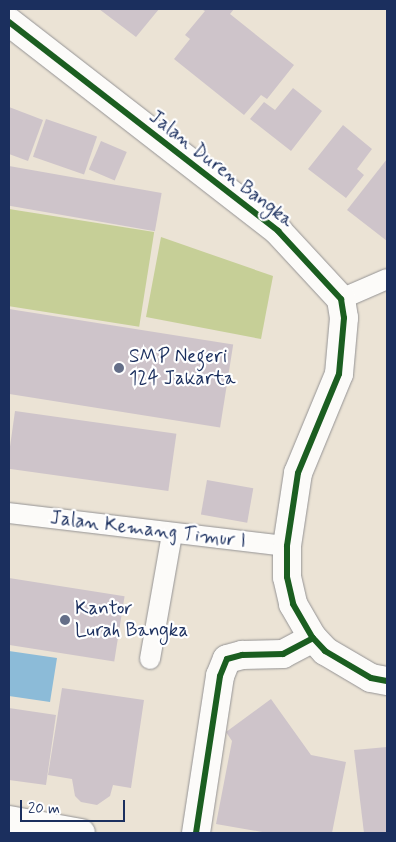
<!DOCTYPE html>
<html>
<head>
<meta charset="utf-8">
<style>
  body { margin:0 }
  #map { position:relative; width:396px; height:842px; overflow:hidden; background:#ebe3d5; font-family:Mynerve,sans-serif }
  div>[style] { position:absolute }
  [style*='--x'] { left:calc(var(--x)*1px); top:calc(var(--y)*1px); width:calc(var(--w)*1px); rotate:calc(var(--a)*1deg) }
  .green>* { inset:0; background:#c6cf97; transform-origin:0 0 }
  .water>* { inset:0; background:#8cbbd8 }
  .building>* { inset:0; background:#cec4ca; transform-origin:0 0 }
  .roads { filter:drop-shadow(0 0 1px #949394) drop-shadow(0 0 1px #949394) }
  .lane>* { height:20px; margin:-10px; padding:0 10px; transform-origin:10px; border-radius:10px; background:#fcfbf9 }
  .street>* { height:28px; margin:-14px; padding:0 14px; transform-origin:14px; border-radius:14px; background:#fcfbf9 }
  .secondary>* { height:28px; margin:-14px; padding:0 14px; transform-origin:14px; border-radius:14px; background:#fcfbf9 }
  .cycleway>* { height:6px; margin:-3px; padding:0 3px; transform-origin:3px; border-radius:3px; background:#1b5e20 }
  .dots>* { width:14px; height:14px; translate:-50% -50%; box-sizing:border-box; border:2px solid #fff; border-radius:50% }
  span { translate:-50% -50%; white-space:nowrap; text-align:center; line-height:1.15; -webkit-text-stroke:4.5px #fff; paint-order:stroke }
  .street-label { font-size:19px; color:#1b2f5e }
  .poi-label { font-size:19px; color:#1b2f5e }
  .left { translate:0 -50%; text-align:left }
  .frame { position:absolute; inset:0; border:10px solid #1b2f5e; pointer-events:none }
  .scale { position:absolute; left:20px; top:800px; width:105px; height:22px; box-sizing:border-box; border:2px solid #1b2f5e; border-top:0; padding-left:6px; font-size:15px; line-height:18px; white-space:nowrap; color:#1b2f5e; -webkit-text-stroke:4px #fff; paint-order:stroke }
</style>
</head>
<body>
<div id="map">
  <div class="green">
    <i style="left:9px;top:209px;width:147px;height:96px;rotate:9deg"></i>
    <i style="clip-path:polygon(161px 237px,273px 276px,261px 339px,146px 317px)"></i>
  </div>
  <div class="water">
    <i style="clip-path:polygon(9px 651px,57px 658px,50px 702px,9px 696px)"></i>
  </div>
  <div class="building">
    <i style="clip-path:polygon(99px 9px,159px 9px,136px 37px)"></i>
    <i style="clip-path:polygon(201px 9px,234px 9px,230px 14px,294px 65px,267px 99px,261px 95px,244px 115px,174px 59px,190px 39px,185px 35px,205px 11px)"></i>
    <i style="clip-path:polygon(293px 88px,322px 111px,291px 151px,250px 119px,264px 102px,275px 110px)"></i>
    <i style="clip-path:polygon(9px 107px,43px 120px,28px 161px,9px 154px)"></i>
    <i style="left:46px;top:119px;width:54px;height:40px;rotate:19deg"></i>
    <i style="clip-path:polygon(343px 125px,372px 149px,357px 169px,364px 175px,346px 198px,308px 169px)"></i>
    <i style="left:101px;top:141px;width:28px;height:31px;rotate:23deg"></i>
    <i style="clip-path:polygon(387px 159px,387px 241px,347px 210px)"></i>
    <i style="left:9px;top:166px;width:155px;height:39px;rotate:10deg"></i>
    <i style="left:9px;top:309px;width:227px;height:84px;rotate:9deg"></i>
    <i style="left:15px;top:411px;width:163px;height:58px;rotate:8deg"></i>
    <i style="left:207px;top:480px;width:47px;height:35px;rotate:10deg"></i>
    <i style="left:9px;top:578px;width:117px;height:66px;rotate:9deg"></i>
    <i style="clip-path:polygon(62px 688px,144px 700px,131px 788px,113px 785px,110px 796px,97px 805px,81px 802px,75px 796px,72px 779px,48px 775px)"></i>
    <i style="clip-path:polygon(271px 699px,311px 755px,346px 762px,332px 833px,268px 833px,216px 824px,232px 741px,226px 732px)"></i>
    <i style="clip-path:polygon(9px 708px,56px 715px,46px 785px,9px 780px)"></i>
    <i style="clip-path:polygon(387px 747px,387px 833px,364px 833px,354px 750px)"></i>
  </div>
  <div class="roads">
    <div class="lane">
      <i style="--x:341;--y:299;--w:50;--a:-23.5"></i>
      <i style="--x:9;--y:513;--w:280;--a:6.8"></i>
      <i style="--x:150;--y:659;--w:127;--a:-80"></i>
    </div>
    <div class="street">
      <i style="--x:9;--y:820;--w:73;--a:10.2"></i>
      <i style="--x:196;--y:833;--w:159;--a:-81.3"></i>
      <i style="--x:220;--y:676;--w:18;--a:-68"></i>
      <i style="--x:227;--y:659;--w:16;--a:-15"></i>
      <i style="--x:242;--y:655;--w:41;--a:-1.4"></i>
      <i style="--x:283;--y:654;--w:34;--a:-28"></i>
    </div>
    <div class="secondary">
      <i style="--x:9;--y:22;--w:341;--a:37.8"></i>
      <i style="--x:278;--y:231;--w:93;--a:47.2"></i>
      <i style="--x:341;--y:299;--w:19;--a:81"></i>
      <i style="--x:344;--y:318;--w:56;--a:95.1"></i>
      <i style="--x:339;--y:374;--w:107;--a:112.5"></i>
      <i style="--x:298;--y:473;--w:74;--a:98.6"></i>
      <i style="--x:287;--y:546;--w:31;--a:90"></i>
      <i style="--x:287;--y:577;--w:28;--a:77"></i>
      <i style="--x:293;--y:604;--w:39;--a:60"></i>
      <i style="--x:313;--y:638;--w:18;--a:47"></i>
      <i style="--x:325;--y:651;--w:53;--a:30.4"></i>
      <i style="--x:371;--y:678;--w:16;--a:11"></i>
    </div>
  </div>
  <div class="cycleway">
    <i style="--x:9;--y:22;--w:341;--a:37.8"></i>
    <i style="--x:278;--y:231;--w:93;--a:47.2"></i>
    <i style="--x:341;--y:299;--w:19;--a:81"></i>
    <i style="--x:344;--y:318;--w:56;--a:95.1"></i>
    <i style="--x:339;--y:374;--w:107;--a:112.5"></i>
    <i style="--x:298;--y:473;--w:74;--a:98.6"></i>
    <i style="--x:287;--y:546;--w:31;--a:90"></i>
    <i style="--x:287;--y:577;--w:28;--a:77"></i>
    <i style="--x:293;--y:604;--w:39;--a:60"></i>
    <i style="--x:313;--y:638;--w:18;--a:47"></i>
    <i style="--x:325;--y:651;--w:53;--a:30.4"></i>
    <i style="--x:371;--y:678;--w:16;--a:11"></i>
    <i style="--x:196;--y:833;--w:159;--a:-81.3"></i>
    <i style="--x:220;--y:676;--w:18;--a:-68"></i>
    <i style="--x:227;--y:659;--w:16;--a:-15"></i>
    <i style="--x:242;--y:655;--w:41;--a:-1.4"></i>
    <i style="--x:283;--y:654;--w:34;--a:-28"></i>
  </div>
  <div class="dots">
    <i style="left:119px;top:368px;background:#646e88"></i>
    <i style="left:65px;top:620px;background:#646e88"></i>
  </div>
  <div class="street-label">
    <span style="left:221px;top:169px;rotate:38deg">Jalan Duren Bangka</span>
    <span style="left:148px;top:530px;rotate:7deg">Jalan Kemang Timur I</span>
  </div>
  <div class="poi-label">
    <span class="left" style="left:129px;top:368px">SMP Negeri<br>124 Jakarta</span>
    <span class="left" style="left:75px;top:620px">Kantor<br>Lurah Bangka</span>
  </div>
  <div class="frame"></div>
  <div class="scale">20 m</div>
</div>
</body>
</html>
